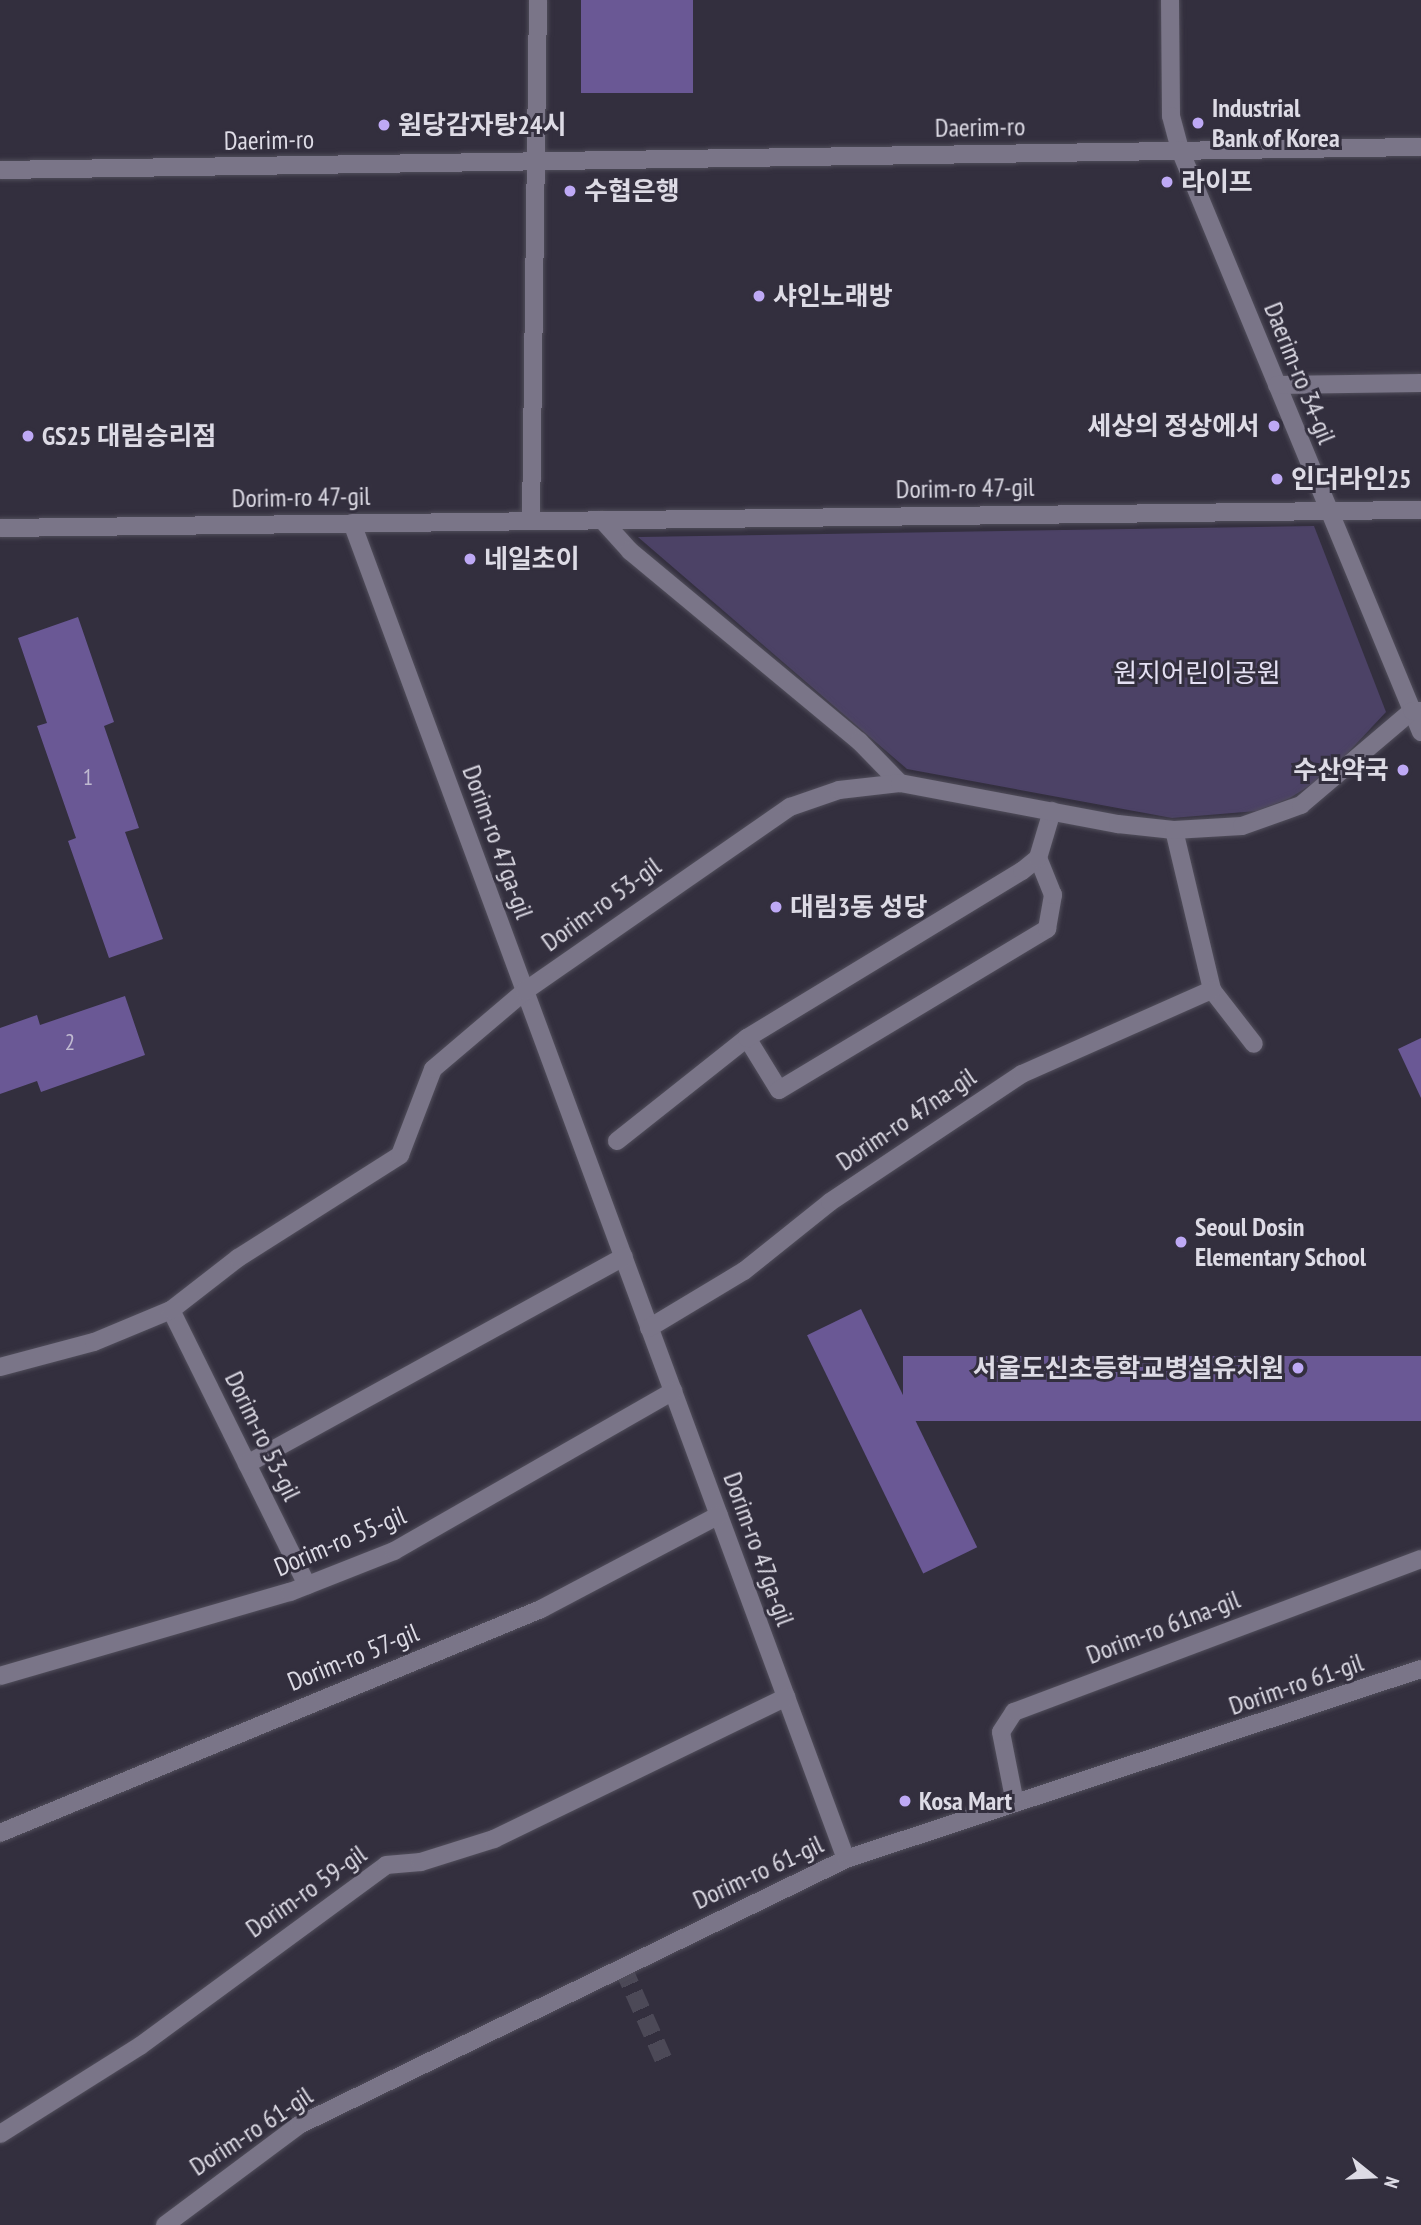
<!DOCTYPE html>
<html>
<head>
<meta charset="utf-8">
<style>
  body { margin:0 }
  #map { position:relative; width:1421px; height:2225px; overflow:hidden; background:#332f3e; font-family:"PT Sans Narrow","Noto Sans KR",sans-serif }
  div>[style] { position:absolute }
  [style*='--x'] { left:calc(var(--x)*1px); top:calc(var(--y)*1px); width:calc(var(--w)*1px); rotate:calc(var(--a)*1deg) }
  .green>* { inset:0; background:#4c4266 }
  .building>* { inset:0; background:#6a5895; transform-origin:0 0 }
  .minor-tunnel>* { height:18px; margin-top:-9px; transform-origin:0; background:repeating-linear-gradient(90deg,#4c4957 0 18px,transparent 0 27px) }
  .roads { filter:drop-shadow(0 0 2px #514e5b) drop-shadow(0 0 2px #514e5b) }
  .minor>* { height:18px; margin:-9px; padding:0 9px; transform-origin:9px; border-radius:9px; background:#7a7588 }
  .dots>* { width:19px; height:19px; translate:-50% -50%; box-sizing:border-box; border:4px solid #332f3e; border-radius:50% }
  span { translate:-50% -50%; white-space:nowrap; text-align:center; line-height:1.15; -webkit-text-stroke:6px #332f3e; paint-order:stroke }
  .number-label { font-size:23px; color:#c0bad1 }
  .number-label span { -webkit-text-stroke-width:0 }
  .poi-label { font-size:26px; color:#dddbe5; font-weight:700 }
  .left { translate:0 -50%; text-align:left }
  .right { translate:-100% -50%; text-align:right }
  .street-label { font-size:26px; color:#dddbe5 }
  .park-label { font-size:26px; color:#e4e0f3 }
  .north { position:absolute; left:1337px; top:2141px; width:70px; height:70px; -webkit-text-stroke:5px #332f3e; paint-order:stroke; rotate:108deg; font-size:19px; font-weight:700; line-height:28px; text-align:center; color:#dddbe5 }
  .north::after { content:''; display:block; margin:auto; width:24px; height:32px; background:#dddbe5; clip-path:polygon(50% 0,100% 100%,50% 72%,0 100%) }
</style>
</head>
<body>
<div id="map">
  <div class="green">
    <i style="clip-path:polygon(1314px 526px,1386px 712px,1328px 774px,1290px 798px,1257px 811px,1172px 818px,907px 769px,638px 537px)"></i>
  </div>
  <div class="building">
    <i style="left:581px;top:0;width:112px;height:93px"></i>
    <i style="clip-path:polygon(78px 617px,114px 722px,104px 726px,139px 828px,125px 832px,163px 939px,109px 958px,68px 841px,76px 838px,37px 726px,47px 723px,18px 638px)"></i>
    <i style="clip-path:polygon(125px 996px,145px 1055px,41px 1092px,37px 1081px,0 1094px,0 1028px,37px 1015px,40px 1025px)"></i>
    <i style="clip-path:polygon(1421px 1038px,1421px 1098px,1398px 1049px)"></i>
    <i style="left:861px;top:1309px;width:265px;height:60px;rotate:64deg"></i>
    <i style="left:1421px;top:1356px;width:65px;height:518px;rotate:90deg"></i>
  </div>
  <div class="minor-tunnel">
    <i style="--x:623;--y:1968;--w:104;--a:66.1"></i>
  </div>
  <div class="roads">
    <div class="minor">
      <i style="--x:1170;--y:0;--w:116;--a:89.5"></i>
      <i style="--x:1171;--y:116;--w:35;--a:75"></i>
      <i style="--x:1180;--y:150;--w:630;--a:67.51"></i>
      <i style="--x:0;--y:170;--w:1421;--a:-0.93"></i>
      <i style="--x:1277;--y:385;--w:144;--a:-0.8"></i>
      <i style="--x:531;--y:520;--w:520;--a:-89.23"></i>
      <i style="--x:602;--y:520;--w:42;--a:47.9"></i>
      <i style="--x:630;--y:551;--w:298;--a:39.7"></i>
      <i style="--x:859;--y:741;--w:59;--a:45.7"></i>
      <i style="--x:352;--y:523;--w:1424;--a:69.71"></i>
      <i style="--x:0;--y:528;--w:1421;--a:-0.73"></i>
      <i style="--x:1174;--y:830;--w:164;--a:76.6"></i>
      <i style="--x:1212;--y:990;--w:68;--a:52.1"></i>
      <i style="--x:747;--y:1038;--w:61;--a:58.4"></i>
      <i style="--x:779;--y:1090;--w:313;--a:-31"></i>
      <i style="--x:1047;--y:929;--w:35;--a:-80"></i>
      <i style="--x:1053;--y:895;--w:40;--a:-112"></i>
      <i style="--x:617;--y:1141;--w:166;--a:-38.4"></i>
      <i style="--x:747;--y:1038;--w:322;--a:-31.3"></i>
      <i style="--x:1022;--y:871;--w:21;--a:-39"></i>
      <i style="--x:1038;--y:858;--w:49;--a:-73.4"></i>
      <i style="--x:171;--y:1310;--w:307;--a:63.7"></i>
      <i style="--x:649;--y:1328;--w:111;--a:-31"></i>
      <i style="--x:744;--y:1271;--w:110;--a:-38.7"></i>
      <i style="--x:830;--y:1202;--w:231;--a:-33.7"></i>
      <i style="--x:1022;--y:1074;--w:208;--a:-23.9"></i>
      <i style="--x:0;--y:1367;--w:97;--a:-14.9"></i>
      <i style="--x:94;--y:1342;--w:83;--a:-22.6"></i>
      <i style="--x:171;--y:1310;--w:85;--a:-37.8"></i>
      <i style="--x:238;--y:1258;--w:192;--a:-32.4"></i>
      <i style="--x:400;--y:1155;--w:92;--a:-69"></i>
      <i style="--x:433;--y:1069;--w:121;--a:-40.3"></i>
      <i style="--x:525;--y:991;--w:323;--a:-34.8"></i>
      <i style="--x:790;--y:807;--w:52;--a:-19.1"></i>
      <i style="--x:839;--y:790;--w:61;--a:-6.5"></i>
      <i style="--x:900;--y:783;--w:222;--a:10.7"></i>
      <i style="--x:1118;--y:824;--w:56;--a:6.1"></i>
      <i style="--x:1174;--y:830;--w:68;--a:-3.4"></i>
      <i style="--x:1242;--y:826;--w:63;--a:-19.6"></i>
      <i style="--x:1301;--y:805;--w:145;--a:-40.3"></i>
      <i style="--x:1412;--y:711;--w:9;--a:0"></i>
      <i style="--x:247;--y:1464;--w:430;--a:-28.8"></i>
      <i style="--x:0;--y:1676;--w:302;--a:-16.2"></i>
      <i style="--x:290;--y:1592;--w:112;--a:-21.5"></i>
      <i style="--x:394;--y:1551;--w:322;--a:-29.8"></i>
      <i style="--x:1015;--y:1803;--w:72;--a:-101.2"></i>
      <i style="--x:1001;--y:1732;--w:24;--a:-57"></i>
      <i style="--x:1014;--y:1712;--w:435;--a:-20.6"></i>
      <i style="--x:0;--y:1833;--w:586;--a:-22.49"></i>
      <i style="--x:541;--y:1609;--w:201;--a:-27.8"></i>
      <i style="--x:0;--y:2134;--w:165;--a:-32.2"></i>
      <i style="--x:140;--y:2046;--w:305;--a:-36.3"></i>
      <i style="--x:386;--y:1865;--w:35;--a:-5"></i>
      <i style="--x:421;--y:1862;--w:77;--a:-17.5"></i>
      <i style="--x:494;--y:1839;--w:325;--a:-25.9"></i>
      <i style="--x:165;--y:2225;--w:167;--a:-36.7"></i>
      <i style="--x:299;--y:2125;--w:608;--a:-25.93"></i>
      <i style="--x:846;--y:1859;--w:606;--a:-18.29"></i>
    </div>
  </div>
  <div class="dots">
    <i style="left:1198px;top:123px;background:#bea9f5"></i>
    <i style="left:384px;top:125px;background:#bea9f5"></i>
    <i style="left:1167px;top:182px;background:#bea9f5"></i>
    <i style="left:570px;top:191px;background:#bea9f5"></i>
    <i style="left:759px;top:296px;background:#bea9f5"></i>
    <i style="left:1274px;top:426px;background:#bea9f5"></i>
    <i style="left:28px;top:436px;background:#bea9f5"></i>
    <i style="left:1277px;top:479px;background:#bea9f5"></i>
    <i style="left:470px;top:559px;background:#bea9f5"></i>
    <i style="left:1403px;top:770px;background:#bea9f5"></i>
    <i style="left:776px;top:907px;background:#bea9f5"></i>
    <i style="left:1181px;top:1242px;background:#bea9f5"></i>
    <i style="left:1298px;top:1368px;background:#bea9f5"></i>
    <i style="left:905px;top:1801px;background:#bea9f5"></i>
  </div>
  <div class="number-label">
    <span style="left:88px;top:777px">1</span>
    <span style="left:70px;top:1042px">2</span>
  </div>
  <div class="poi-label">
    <span class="left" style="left:1212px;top:123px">Industrial<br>Bank of Korea</span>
    <span class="left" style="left:398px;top:125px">원당감자탕24시</span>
    <span class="left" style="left:1181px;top:182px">라이프</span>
    <span class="left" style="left:584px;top:191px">수협은행</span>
    <span class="left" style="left:773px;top:296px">샤인노래방</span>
    <span class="right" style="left:1260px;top:426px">세상의 정상에서</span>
    <span class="left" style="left:42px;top:436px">GS25 대림승리점</span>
    <span class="left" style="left:1291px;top:479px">인더라인25</span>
    <span class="left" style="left:484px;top:559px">네일초이</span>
    <span class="right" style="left:1389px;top:770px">수산약국</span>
    <span class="left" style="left:790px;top:907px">대림3동 성당</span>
    <span class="left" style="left:1195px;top:1242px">Seoul Dosin<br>Elementary School</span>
    <span class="right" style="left:1284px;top:1368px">서울도신초등학교병설유치원</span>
    <span class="left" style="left:919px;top:1801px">Kosa Mart</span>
  </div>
  <div class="street-label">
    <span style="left:980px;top:127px;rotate:-1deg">Daerim-ro</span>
    <span style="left:269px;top:140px;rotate:-1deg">Daerim-ro</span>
    <span style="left:1300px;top:373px;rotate:68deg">Daerim-ro 34-gil</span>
    <span style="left:965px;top:488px;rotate:-1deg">Dorim-ro 47-gil</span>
    <span style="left:301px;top:497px;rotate:-1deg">Dorim-ro 47-gil</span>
    <span style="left:498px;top:842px;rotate:70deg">Dorim-ro 47ga-gil</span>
    <span style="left:601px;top:904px;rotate:-36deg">Dorim-ro 53-gil</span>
    <span style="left:906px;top:1119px;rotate:-34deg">Dorim-ro 47na-gil</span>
    <span style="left:263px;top:1436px;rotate:64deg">Dorim-ro 53-gil</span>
    <span style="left:340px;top:1541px;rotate:-23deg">Dorim-ro 55-gil</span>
    <span style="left:759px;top:1549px;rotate:70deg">Dorim-ro 47ga-gil</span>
    <span style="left:1163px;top:1627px;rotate:-21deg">Dorim-ro 61na-gil</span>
    <span style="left:353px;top:1657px;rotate:-22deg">Dorim-ro 57-gil</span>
    <span style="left:1296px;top:1684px;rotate:-19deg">Dorim-ro 61-gil</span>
    <span style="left:758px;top:1872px;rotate:-25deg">Dorim-ro 61-gil</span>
    <span style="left:306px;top:1891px;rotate:-35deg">Dorim-ro 59-gil</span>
    <span style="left:251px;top:2131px;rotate:-33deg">Dorim-ro 61-gil</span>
  </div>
  <div class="park-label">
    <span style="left:1197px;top:673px">원지어린이공원</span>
  </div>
  <div class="north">N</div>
</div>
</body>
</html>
